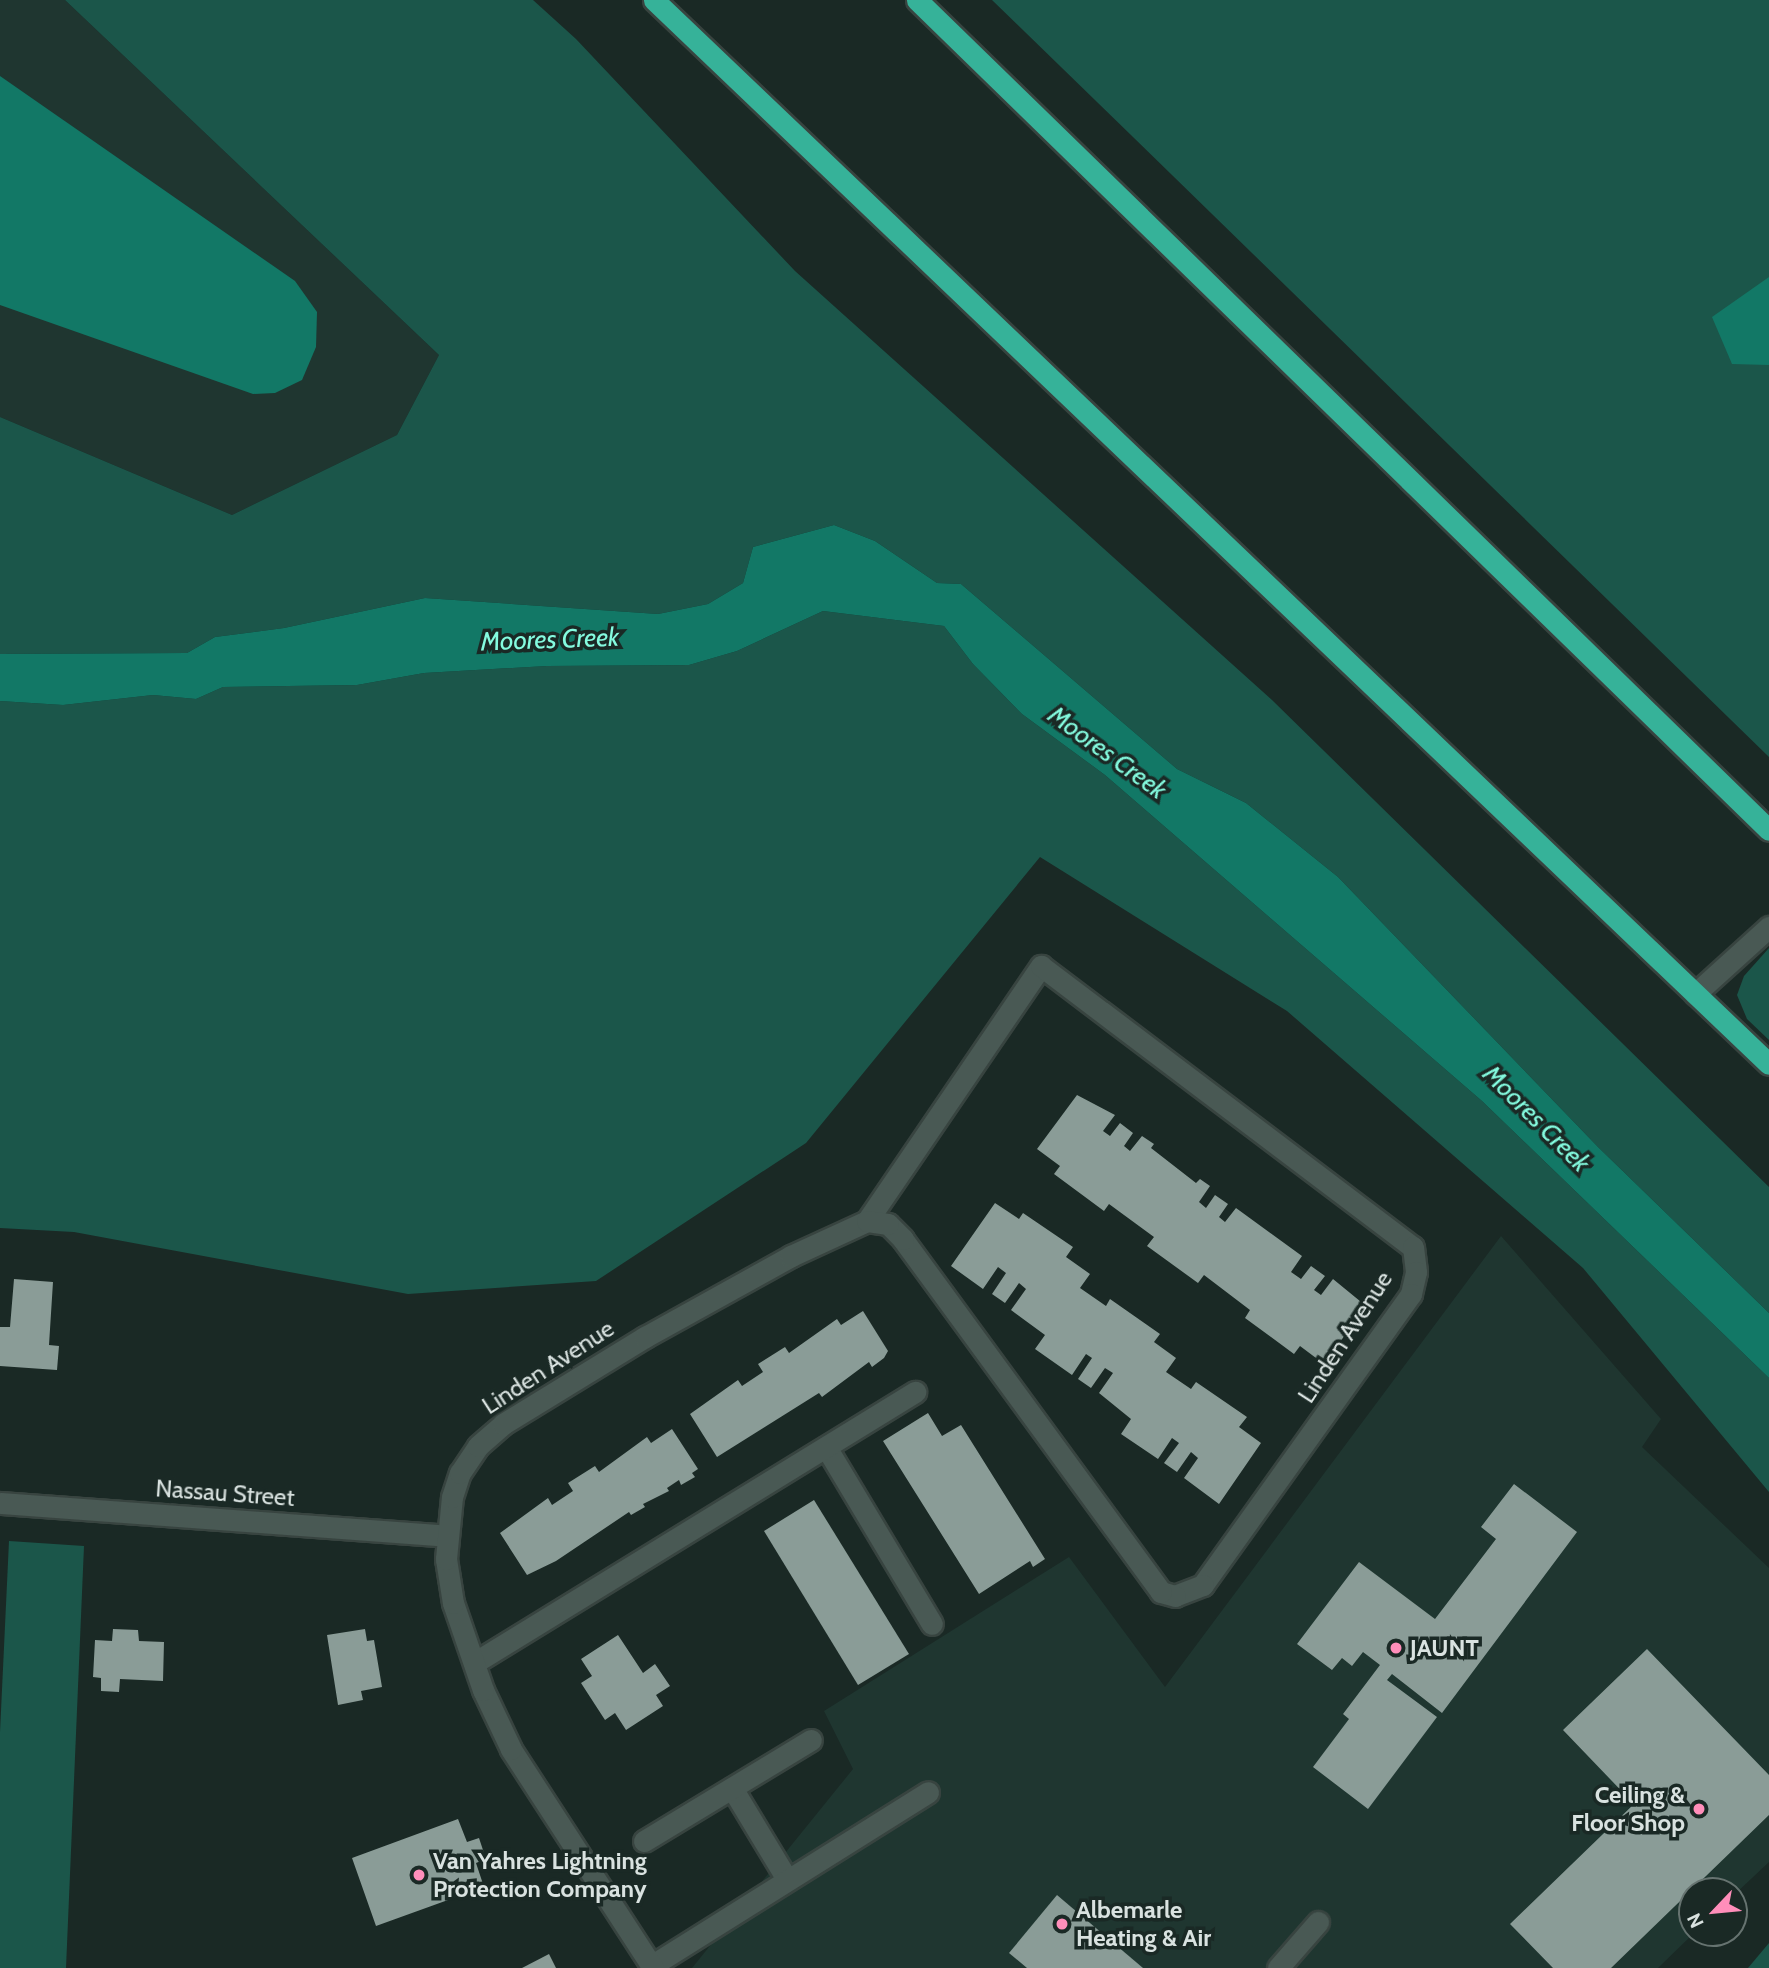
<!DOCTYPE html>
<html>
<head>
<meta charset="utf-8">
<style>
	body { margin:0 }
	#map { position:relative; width:1769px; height:1968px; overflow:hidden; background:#1a2925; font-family:Cabin,sans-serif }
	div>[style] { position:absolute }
	.built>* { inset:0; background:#1f3630 }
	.green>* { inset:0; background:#1b564a }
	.water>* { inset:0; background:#127866 }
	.building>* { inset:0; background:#8a9c97 }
	.roads { filter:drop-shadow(2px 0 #384440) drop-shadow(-2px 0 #384440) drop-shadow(0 2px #384440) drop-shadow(0 -2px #384440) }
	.minor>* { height:21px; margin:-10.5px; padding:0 10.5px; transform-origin:10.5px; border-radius:10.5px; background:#495954 }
	.highway>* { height:21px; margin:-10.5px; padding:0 10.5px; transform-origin:10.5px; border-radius:10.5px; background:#36b299 }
	.dots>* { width:19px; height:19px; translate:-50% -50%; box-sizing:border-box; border:4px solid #1a2925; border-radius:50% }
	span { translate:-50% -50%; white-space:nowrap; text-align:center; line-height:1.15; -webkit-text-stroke:7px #1a2925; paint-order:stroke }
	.street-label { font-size:24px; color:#d9e2e0 }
	.poi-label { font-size:24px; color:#d9e2e0; font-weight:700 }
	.left { translate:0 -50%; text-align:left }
	.right { translate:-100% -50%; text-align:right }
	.water-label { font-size:26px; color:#84fbdf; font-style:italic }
	.north { position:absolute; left:1678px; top:1877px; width:70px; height:70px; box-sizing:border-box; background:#1a2925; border:2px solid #667370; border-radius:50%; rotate:244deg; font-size:19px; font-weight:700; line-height:28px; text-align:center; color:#d9e2e0 }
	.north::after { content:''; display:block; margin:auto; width:24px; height:32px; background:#ff8eba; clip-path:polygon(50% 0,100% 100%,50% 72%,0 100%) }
</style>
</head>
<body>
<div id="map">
	<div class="built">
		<div style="clip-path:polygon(0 0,65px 0,439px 355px,397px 435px,232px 515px,0 417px)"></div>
		<div style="clip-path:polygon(1501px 1236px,1661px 1419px,1642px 1447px,1769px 1568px,1769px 1862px,1734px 1895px,1734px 1891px,1692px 1891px,1694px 1933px,1658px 1968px,692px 1968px,853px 1769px,824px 1711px,1069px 1557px,1165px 1687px)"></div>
	</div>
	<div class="green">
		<div style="clip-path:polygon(65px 0,533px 0,576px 39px,795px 271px,1272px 700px,1769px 1187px,1769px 1313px,1598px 1147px,1338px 877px,1246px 803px,1177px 769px,961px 584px,937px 583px,875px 541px,834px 525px,753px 547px,743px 583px,708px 604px,658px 614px,425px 598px,284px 628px,215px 637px,187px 653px,0 654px,0 417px,232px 515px,397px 435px,439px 355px)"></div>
		<div style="clip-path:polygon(992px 0,1769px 0,1769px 757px,1133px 137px)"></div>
		<div style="clip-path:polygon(823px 611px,944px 626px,973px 664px,1022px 714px,1105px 775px,1482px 1101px,1769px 1378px,1769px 1492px,1583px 1268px,1287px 1011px,1040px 857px,806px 1143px,596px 1281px,408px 1294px,74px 1232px,0 1228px,0 701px,63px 705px,153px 695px,196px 699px,223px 687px,357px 685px,424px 673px,547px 666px,689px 665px,737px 651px)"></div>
		<div style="clip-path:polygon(1769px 948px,1769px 1040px,1747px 1019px,1737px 995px,1744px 976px)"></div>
		<div style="clip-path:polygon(9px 1541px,84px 1546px,66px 1968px,0 1968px,0 1732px)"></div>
		<div style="clip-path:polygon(1769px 1943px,1769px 1968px,1748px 1968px)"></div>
	</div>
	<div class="water">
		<div style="clip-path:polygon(0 76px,295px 281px,317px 312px,316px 347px,302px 380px,275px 393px,253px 394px,0 305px)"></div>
		<div style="clip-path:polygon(1769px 277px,1769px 365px,1732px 364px,1712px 317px)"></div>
		<div style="clip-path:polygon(834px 525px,875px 541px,937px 583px,961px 584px,1177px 769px,1246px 803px,1338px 877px,1598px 1147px,1769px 1313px,1769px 1378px,1482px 1101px,1105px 775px,1022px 714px,973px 664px,944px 626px,823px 611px,737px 651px,689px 665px,547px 666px,424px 673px,357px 685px,223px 687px,196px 699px,153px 695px,63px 705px,0 701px,0 654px,187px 653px,215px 637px,284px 628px,425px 598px,658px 614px,708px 604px,743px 583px,753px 547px)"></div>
	</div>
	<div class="building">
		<div style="clip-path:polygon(1077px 1095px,1115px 1115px,1103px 1131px,1110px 1136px,1120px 1123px,1133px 1133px,1124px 1146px,1130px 1151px,1142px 1136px,1154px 1144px,1151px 1148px,1196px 1183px,1200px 1179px,1210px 1186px,1199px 1202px,1206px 1208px,1215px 1195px,1228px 1204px,1219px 1217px,1225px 1222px,1236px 1208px,1302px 1256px,1291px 1272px,1301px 1279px,1311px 1266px,1325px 1276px,1314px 1290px,1321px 1295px,1333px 1279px,1366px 1306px,1324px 1364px,1300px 1346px,1294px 1354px,1245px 1318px,1250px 1310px,1204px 1275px,1198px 1283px,1147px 1246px,1154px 1237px,1109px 1204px,1104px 1211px,1054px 1174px,1060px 1166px,1037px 1149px)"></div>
		<div style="clip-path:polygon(995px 1203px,1019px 1219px,1023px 1213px,1073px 1247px,1066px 1257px,1090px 1274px,1080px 1288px,1106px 1306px,1110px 1299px,1160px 1334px,1154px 1342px,1176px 1358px,1166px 1372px,1191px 1389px,1196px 1382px,1247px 1417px,1239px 1427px,1261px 1443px,1219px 1504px,1184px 1478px,1198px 1458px,1191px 1452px,1177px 1472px,1164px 1463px,1179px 1443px,1172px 1438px,1158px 1459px,1121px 1434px,1131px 1419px,1099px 1393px,1113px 1373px,1105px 1368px,1091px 1388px,1078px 1379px,1092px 1358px,1086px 1354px,1072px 1375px,1035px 1349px,1045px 1335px,1011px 1310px,1026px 1289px,1019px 1283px,1005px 1303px,992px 1294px,1006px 1273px,998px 1267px,983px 1289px,951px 1266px)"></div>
		<div style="clip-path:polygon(14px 1279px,53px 1282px,49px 1345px,59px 1346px,57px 1370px,0 1366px,0 1327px,10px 1327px)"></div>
		<div style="clip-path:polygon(863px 1311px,888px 1351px,884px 1358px,872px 1367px,869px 1362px,822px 1397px,819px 1393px,717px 1457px,690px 1414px,738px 1380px,742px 1386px,763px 1372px,758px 1364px,785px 1347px,789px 1353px,837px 1319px,841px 1325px)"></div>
		<div style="clip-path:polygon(928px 1413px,942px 1436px,961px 1425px,1045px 1559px,1033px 1567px,1030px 1561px,979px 1594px,883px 1441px)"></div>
		<div style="clip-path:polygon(672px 1429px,698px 1469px,692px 1473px,695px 1477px,681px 1485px,679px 1480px,667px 1488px,669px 1491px,643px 1504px,645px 1507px,631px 1515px,629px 1512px,556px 1561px,527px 1575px,500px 1533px,548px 1498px,552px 1505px,573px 1491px,568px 1483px,595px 1466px,599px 1472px,647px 1437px,651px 1443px)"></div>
		<div style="clip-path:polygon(1514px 1484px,1577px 1532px,1442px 1713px,1392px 1674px,1387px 1680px,1437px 1717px,1368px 1809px,1313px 1767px,1349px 1719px,1343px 1714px,1380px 1665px,1363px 1652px,1352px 1666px,1342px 1658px,1332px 1670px,1297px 1644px,1359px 1562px,1435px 1619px,1496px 1539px,1481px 1527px)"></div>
		<div style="clip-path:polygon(814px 1500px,909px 1654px,858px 1685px,764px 1531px)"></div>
		<div style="clip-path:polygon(113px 1629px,138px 1630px,139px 1641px,164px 1642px,163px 1681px,120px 1679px,119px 1692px,101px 1691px,101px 1678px,93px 1677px,95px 1640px,112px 1641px)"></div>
		<div style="clip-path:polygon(365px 1629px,367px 1641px,374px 1640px,382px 1687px,361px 1691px,363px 1700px,338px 1705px,327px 1635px)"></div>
		<div style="clip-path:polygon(618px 1635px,643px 1673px,655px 1664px,670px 1686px,656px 1695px,663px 1706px,626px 1730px,615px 1713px,605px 1720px,581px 1683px,592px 1676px,581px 1659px)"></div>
		<div style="clip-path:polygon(1647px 1649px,1769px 1775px,1769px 1815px,1611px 1968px,1553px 1968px,1510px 1924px,1634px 1804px,1563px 1730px)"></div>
		<div style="clip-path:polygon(458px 1819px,467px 1842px,479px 1838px,486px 1859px,476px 1863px,484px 1887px,376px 1926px,352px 1858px)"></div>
		<div style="clip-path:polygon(1057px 1895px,1143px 1968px,1027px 1968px,1009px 1953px)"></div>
		<div style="clip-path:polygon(549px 1954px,556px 1968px,522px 1968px)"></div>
	</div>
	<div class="roads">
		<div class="minor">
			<div style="left:1695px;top:994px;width:100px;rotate:-42.2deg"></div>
			<div style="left:826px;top:1447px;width:206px;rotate:59.1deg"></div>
			<div style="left:0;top:1503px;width:448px;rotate:4.2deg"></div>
			<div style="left:474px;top:1663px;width:518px;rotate:-31.57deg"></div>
			<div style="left:732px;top:1788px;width:106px;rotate:58.9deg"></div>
			<div style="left:644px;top:1841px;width:195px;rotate:-31.2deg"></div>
			<div style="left:651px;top:1966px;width:327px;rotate:-32.1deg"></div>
			<div style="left:653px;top:1968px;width:261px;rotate:-123deg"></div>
			<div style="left:511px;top:1749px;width:65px;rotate:-115.4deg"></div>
			<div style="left:483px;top:1690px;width:92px;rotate:-109deg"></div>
			<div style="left:453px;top:1603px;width:45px;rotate:-99deg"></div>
			<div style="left:446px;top:1559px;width:62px;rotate:-84.5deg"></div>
			<div style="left:452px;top:1497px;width:25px;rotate:-72deg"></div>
			<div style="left:460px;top:1473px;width:32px;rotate:-56deg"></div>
			<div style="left:478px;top:1446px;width:33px;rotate:-41deg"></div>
			<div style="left:503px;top:1424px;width:167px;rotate:-31.5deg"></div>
			<div style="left:645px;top:1337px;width:167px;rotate:-29deg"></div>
			<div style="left:791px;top:1256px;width:84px;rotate:-24.7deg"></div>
			<div style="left:867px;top:1221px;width:309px;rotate:-55.7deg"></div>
			<div style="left:1041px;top:966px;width:466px;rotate:37.1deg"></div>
			<div style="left:1413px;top:1247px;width:25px;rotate:83deg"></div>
			<div style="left:1416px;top:1272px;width:23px;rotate:103deg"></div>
			<div style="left:1411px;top:1294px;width:358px;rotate:125.6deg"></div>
			<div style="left:1203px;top:1585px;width:30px;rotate:159deg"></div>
			<div style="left:1175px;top:1596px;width:15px;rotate:-164deg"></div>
			<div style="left:1161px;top:1592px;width:437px;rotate:-126.2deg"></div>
			<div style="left:903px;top:1239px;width:21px;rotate:-135deg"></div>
			<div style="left:888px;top:1224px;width:21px;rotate:-172deg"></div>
			<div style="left:1278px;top:1968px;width:61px;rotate:-49deg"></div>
		</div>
		<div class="highway">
			<div style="left:654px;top:0;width:1541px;rotate:43.66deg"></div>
			<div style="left:917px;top:0;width:1189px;rotate:44.25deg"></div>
		</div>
	</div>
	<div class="dots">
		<div style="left:1396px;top:1648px;background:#ff8eba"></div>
		<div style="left:1699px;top:1809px;background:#ff8eba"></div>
		<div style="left:419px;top:1875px;background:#ff8eba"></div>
		<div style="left:1062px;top:1924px;background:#ff8eba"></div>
	</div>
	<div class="street-label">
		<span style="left:1345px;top:1337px;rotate:-57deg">Linden Avenue</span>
		<span style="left:548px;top:1367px;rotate:-33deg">Linden Avenue</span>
		<span style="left:225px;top:1493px;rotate:4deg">Nassau Street</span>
	</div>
	<div class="poi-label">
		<span class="left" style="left:1410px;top:1648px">JAUNT</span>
		<span class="right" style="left:1685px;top:1809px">Ceiling &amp;<br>Floor Shop</span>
		<span class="left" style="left:433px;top:1875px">Van Yahres Lightning<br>Protection Company</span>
		<span class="left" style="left:1076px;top:1924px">Albemarle<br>Heating &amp; Air</span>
	</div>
	<div class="water-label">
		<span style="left:550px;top:640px;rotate:-2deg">Moores Creek</span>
		<span style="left:1107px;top:753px;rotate:36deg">Moores Creek</span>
		<span style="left:1536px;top:1119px;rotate:45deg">Moores Creek</span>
	</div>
	<div class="north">N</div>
</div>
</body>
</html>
